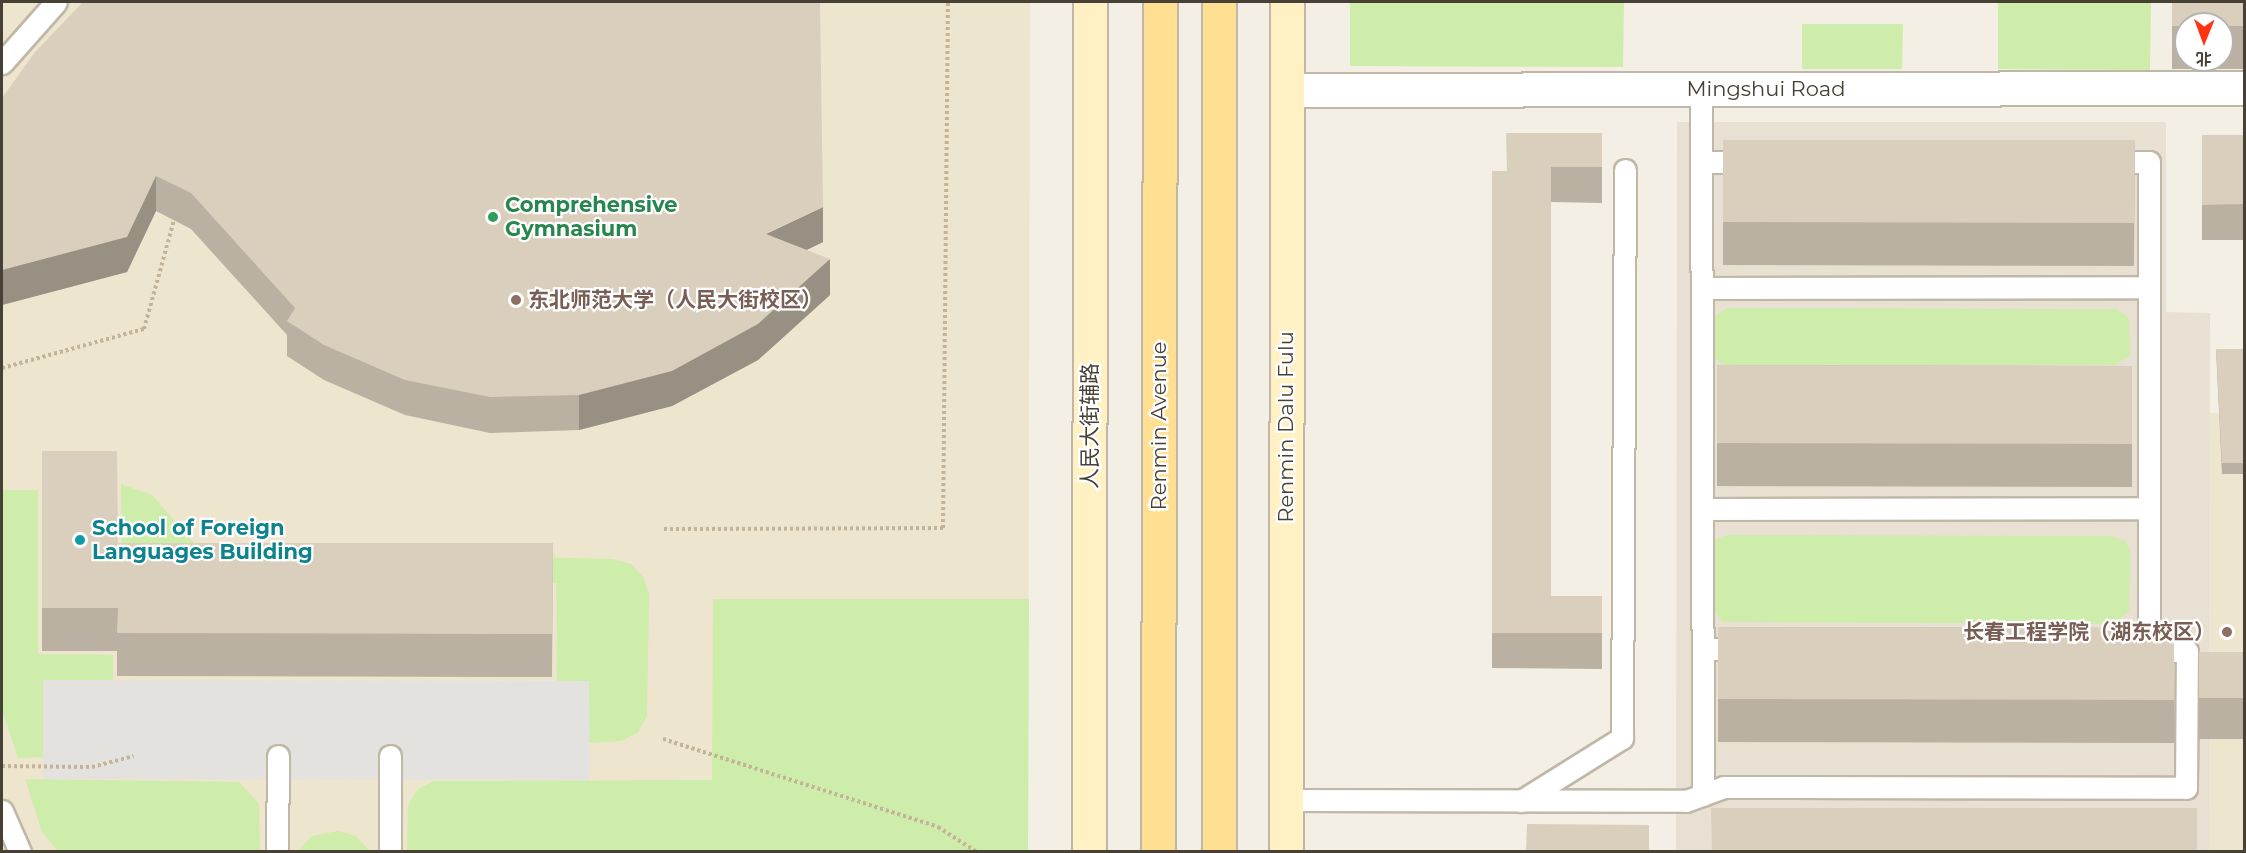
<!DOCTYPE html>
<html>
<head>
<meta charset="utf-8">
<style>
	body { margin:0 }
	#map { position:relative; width:2246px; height:853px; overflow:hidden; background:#f4efe5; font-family:Montserrat,"Noto Sans SC",sans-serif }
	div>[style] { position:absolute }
	.residential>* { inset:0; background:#e8e1d3 }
	.education>* { inset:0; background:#eee5ce }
	.green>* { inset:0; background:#ceecaa }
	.parking>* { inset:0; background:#e4e2de }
	.path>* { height:4px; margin-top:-2px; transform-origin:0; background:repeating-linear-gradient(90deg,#c3b397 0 3px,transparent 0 6px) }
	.roads { filter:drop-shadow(2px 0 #c0b7a7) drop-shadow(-2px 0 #c0b7a7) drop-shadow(0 2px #c0b7a7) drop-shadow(0 -2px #c0b7a7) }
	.service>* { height:21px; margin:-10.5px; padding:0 10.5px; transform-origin:10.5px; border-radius:10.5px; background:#fff }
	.tertiary>* { height:33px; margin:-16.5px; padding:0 16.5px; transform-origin:16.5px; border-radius:16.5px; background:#fff }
	.secondary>* { height:33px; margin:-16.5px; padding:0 16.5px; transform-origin:16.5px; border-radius:16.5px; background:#fff1c4 }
	.primary>* { height:33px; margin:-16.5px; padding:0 16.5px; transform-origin:16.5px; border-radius:16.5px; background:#ffe093 }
	.wall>* { inset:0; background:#bbb1a2 }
	.shaded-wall>* { inset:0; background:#999084 }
	.building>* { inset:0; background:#dacebc }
	.dots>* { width:16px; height:16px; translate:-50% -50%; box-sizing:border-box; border:3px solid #fff; border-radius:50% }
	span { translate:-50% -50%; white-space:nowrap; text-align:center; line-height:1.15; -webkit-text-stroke:4.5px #fff; paint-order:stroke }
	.street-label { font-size:21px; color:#474034 }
	.leisure-label { font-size:21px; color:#27864d; font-weight:700 }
	.left { translate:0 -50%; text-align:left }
	.education-label { font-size:21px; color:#785e54; font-weight:700 }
	.right { translate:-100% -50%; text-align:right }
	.culture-label { font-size:21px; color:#0d838f; font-weight:700 }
	.frame { position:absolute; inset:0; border:3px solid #474034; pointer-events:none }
	.north { position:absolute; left:2174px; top:12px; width:60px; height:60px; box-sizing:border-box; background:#fff; border:2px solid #b5b3ae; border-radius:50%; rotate:181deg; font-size:16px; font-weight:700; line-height:24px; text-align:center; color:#474034 }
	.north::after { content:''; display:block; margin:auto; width:21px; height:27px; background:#ff3411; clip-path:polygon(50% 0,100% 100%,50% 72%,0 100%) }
</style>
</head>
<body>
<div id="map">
	<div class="residential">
		<div style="clip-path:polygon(1677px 122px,2166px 122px,2166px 312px,2210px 313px,2209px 851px,1676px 852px)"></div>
	</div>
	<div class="education">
		<div style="clip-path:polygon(2px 2px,1030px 2px,1028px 851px,2px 852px)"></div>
		<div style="clip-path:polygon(2210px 413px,2244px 413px,2244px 851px,2209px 852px)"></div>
	</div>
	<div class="green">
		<div style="clip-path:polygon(1350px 2px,1624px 2px,1623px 67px,1350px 66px)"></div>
		<div style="clip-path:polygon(1998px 2px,2151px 2px,2150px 70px,1998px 69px)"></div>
		<div style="clip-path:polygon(1802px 24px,1903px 24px,1902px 69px,1802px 69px)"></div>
		<div style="clip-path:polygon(1727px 308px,2116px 309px,2129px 318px,2130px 356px,2114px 365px,1724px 365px,1710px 355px,1711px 318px)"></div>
		<div style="clip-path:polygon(121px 484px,152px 495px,195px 544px,222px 550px,613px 559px,631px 564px,644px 578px,649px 595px,647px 716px,638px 732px,622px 741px,589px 743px,589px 681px,557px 681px,556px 583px,122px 582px)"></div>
		<div style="clip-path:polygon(2px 490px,38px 490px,38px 654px,113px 655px,113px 680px,43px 680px,43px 757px,18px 758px,2px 710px)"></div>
		<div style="clip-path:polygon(1728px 535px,2112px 536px,2125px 541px,2130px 551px,2129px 611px,2114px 624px,1722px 622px,1712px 607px,1712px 551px,1716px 539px)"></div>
		<div style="clip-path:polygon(713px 599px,1029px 599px,1028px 851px,407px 852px,408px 806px,417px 790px,433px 781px,712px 780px)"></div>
		<div style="clip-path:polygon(25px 779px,239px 782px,259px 804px,260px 851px,58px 851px,42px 832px)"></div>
		<div style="clip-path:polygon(338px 831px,356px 836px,370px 851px,298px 851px,312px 836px)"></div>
	</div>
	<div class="parking">
		<div style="clip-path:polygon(43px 680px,589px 681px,590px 780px,43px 779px)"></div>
	</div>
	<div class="path">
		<div style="left:2px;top:368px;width:147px;rotate:-15.4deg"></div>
		<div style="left:144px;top:329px;width:113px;rotate:-74.6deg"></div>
		<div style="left:664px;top:529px;width:279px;rotate:-0.2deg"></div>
		<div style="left:943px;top:528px;width:526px;rotate:-89.46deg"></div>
		<div style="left:663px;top:739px;width:289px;rotate:17.7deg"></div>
		<div style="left:938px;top:827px;width:46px;rotate:32.7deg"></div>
		<div style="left:2px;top:766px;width:90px;rotate:0.6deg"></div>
		<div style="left:92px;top:767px;width:43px;rotate:-14.7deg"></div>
	</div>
	<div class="roads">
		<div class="service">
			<div style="left:2px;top:63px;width:81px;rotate:-48.5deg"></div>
			<div style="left:1701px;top:89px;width:706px;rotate:89.84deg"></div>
			<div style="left:1702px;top:162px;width:47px"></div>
			<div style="left:2108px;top:162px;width:41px"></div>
			<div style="left:2149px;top:162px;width:489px;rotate:90deg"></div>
			<div style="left:1702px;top:288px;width:447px;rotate:-0.1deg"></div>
			<div style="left:1702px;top:509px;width:447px;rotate:-0.1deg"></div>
			<div style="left:1703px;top:649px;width:44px"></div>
			<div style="left:1286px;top:800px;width:400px;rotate:0.1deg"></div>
			<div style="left:1686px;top:801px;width:40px;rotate:-20.2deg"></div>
			<div style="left:1724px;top:787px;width:462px;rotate:0.1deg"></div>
			<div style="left:2186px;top:788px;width:137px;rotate:-89.6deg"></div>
			<div style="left:2187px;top:651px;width:40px;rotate:180deg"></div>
			<div style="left:1521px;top:801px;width:119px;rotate:-32deg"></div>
			<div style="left:1622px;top:738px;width:568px;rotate:-89.7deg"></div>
			<div style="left:2px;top:811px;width:45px;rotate:66.3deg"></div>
			<div style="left:277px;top:852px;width:96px;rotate:-89.4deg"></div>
			<div style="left:390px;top:852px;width:96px;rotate:-90deg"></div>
		</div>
		<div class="tertiary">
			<div style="left:1287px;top:90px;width:957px;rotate:-0.12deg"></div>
		</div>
		<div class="secondary">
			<div style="left:1089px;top:852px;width:850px;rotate:-89.93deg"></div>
			<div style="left:1286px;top:852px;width:850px;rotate:-89.93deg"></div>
		</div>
		<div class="primary">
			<div style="left:1158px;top:852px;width:850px;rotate:-89.87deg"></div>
			<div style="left:1219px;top:852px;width:850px;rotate:-90deg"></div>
		</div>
	</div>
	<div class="wall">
		<div style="clip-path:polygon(evenodd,2172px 2px,2244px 2px,2244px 69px,2172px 69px,2172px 2px,2186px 24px,2222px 24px,2222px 60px,2186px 60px,2186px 24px)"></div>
		<div style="clip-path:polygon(2px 98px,823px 242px,807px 250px,830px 295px,758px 360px,672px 406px,579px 430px,490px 433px,405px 415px,324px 380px,287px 356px,287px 335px,191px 229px,156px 211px,127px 272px,2px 305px)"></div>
		<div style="clip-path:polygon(1602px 133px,1602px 203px,1551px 202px,1551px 596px,1602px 596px,1602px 669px,1492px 668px,1492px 171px,1506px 171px)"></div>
		<div style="clip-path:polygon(2202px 135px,2244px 135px,2244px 240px,2202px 240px)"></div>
		<div style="clip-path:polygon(1723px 140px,2135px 140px,2134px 266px,1723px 265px)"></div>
		<div style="clip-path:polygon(2216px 349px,2244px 349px,2244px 474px,2222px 474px)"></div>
		<div style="clip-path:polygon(1717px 365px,2132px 366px,2132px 487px,1717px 486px)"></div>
		<div style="clip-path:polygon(42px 451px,118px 543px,553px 543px,552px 677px,117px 676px,117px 651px,42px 651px)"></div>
		<div style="clip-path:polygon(1718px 627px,2174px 628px,2174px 743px,1718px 742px)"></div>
		<div style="clip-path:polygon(2199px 652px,2244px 652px,2244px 739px,2199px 739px)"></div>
	</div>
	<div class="shaded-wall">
		<div style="clip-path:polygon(156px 176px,156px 211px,127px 272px,2px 305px,2px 270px)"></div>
		<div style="clip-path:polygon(823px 207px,823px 242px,766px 269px,766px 234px)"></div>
		<div style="clip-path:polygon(830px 259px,830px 295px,758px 360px,672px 406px,579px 430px,579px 395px)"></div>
	</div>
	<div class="building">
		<div style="clip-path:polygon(83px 2px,820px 2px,823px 207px,766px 234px,830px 259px,758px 324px,672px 371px,579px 395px,490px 397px,405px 380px,324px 345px,287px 321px,295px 308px,191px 193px,156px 176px,127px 237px,2px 270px,2px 98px,35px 52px)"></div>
		<div style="clip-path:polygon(2172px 2px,2244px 2px,2244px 26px,2222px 26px,2222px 24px,2186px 24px,2186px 26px,2172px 26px)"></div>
		<div style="clip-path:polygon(1506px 133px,1602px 133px,1602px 167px,1551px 167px,1551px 596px,1602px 596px,1602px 633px,1492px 633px,1492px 171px,1507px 171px)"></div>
		<div style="clip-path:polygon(2202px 135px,2244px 135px,2244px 204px,2202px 205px)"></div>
		<div style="clip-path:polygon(1723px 140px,2135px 140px,2134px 223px,1723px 222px)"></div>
		<div style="clip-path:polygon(2216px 349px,2244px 349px,2244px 463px,2222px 463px)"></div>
		<div style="clip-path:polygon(1717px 365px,2132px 366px,2132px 444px,1717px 443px)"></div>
		<div style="clip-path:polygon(42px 451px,117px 451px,118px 543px,553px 543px,552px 634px,117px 633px,118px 608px,42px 608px)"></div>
		<div style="clip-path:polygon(1718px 627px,2174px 628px,2174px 700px,1718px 699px)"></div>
		<div style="clip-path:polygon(2199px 652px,2244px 652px,2244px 698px,2199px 698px)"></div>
		<div style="clip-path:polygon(1711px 808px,2197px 808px,2197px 852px,1712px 852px)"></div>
		<div style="clip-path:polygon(1527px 824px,1649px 825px,1649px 852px,1526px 852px)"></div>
	</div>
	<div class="dots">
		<div style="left:493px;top:217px;background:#2e9e5b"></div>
		<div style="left:516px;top:300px;background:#8d6e63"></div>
		<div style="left:80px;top:540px;background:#0f9aa8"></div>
		<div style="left:2227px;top:632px;background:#8d6e63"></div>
	</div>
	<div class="street-label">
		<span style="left:1766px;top:89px">Mingshui Road</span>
		<span style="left:1090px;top:426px;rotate:-90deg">人民大街辅路</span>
		<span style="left:1159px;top:426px;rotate:-90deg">Renmin Avenue</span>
		<span style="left:1286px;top:427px;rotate:-90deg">Renmin Dalu Fulu</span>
	</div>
	<div class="leisure-label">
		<span class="left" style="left:505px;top:217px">Comprehensive<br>Gymnasium</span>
	</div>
	<div class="education-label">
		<span class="left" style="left:528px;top:300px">东北师范大学（人民大街校区）</span>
		<span class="right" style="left:2215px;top:632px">长春工程学院（湖东校区）</span>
	</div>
	<div class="culture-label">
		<span class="left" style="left:92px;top:540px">School of Foreign<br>Languages Building</span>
	</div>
	<div class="frame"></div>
	<div class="north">北</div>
</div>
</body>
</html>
